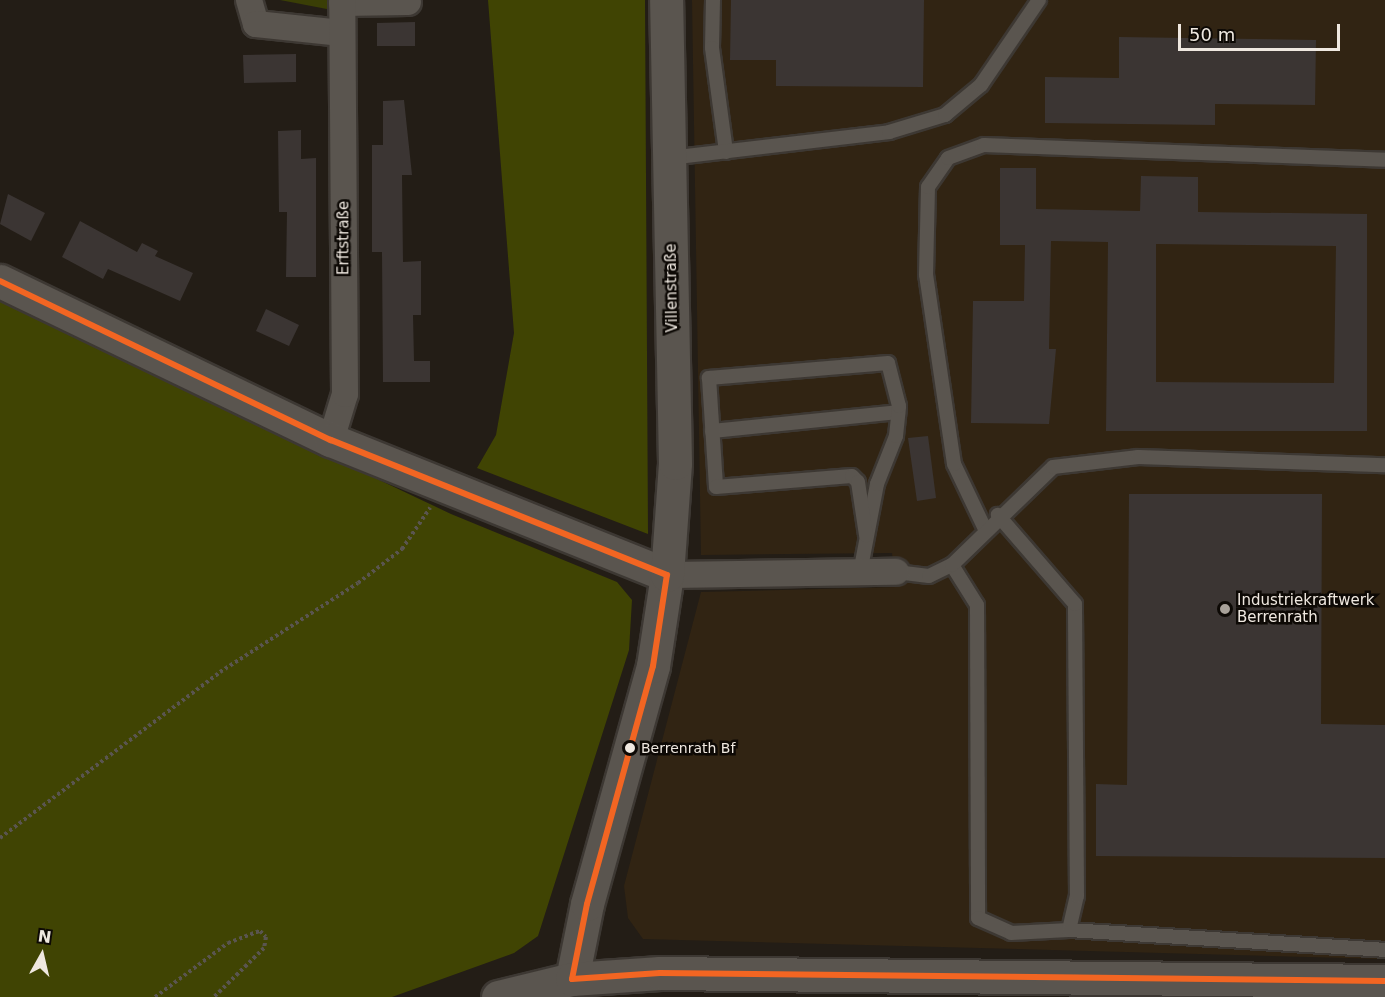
<!DOCTYPE html>
<html>
<head>
<meta charset="utf-8">
<style>
	body { margin:0 }
	#map { position:relative; width:1385px; height:997px; overflow:hidden; background:#231d16; font-family:"DejaVu Sans",sans-serif }
	div>[style] { position:absolute }
	.built>* { inset:0; background:#312413 }
	.green>* { inset:0; background:#3a3e06 }
	.forest>* { inset:0; background:#404403 }
	.building>* { inset:0; background:#3b3533 }
	.path>* { height:4px; margin-top:-2px; transform-origin:0; background:repeating-linear-gradient(90deg,#5a5550 0 3px,transparent 0 6px) }
	.roads { filter:drop-shadow(2px 0 #3d3833) drop-shadow(-2px 0 #3d3833) drop-shadow(0 2px #3d3833) drop-shadow(0 -2px #3d3833) }
	.lane>* { height:14px; margin:-7px; padding:0 7px; transform-origin:7px; border-radius:7px; background:#5a554f }
	.street>* { height:26px; margin:-13px; padding:0 13px; transform-origin:13px; border-radius:13px; background:#5a554f }
	.secondary>* { height:33px; margin:-16.5px; padding:0 16.5px; transform-origin:16.5px; border-radius:16.5px; background:#5a554f }
	.bus-1>* { height:6px; margin:-3px; padding:0 3px; transform-origin:3px; border-radius:3px; background:#f26522 }
	.dots>* { width:16px; height:16px; translate:-50% -50%; box-sizing:border-box; border:3px solid #0d0905; border-radius:50% }
	span { translate:-50% -50%; white-space:nowrap; text-align:center; line-height:1.15; -webkit-text-stroke:5px #0d0905; paint-order:stroke }
	.bus-label { font-size:14px; color:#efe8e0 }
	.left { translate:0 -50%; text-align:left }
	.street-label { font-size:15px; color:#efe8e0 }
	.poi-label { font-size:15px; color:#efe8e0 }
	.north { position:absolute; left:12px; top:925px; width:60px; height:60px; -webkit-text-stroke:4px #0d0905; paint-order:stroke; rotate:8deg; font-size:16px; font-weight:700; line-height:24px; text-align:center; color:#efe8e0 }
	.north::after { content:''; display:block; margin:auto; width:21px; height:27px; background:#efe8e0; clip-path:polygon(50% 0,100% 100%,50% 72%,0 100%) }
	.scale { position:absolute; left:1178px; top:24px; width:162px; height:27px; box-sizing:border-box; border:3px solid #efe8e0; border-top:0; padding-left:8px; font-size:18px; line-height:21px; white-space:nowrap; color:#efe8e0; -webkit-text-stroke:4px #0d0905; paint-order:stroke }
</style>
</head>
<body>
<div id="map">
	<div class="built">
		<div style="clip-path:polygon(692px 0,1385px 0,1385px 959px,643px 939px,628px 918px,624px 886px,701px 592px,896px 587px,892px 553px,701px 555px)"></div>
	</div>
	<div class="green">
		<div style="clip-path:polygon(280px 0,332px 0,332px 10px)"></div>
	</div>
	<div class="forest">
		<div style="clip-path:polygon(488px 0,645px 0,648px 534px,477px 468px,496px 435px,514px 333px)"></div>
		<div style="clip-path:polygon(0 300px,451px 514px,617px 582px,632px 600px,629px 650px,538px 936px,514px 953px,392px 997px,0 997px)"></div>
	</div>
	<div class="building">
		<div style="clip-path:polygon(731px 0,924px 0,923px 87px,776px 86px,776px 60px,730px 60px)"></div>
		<div style="clip-path:polygon(415px 22px,415px 46px,377px 46px,377px 23px)"></div>
		<div style="clip-path:polygon(1119px 37px,1316px 40px,1315px 105px,1215px 104px,1215px 125px,1045px 123px,1045px 77px,1119px 78px)"></div>
		<div style="clip-path:polygon(296px 54px,296px 82px,244px 83px,243px 55px)"></div>
		<div style="clip-path:polygon(404px 100px,412px 175px,402px 175px,403px 262px,421px 261px,421px 315px,413px 315px,414px 361px,430px 361px,430px 382px,383px 382px,382px 252px,372px 252px,372px 145px,383px 145px,383px 101px)"></div>
		<div style="clip-path:polygon(301px 130px,301px 159px,316px 158px,316px 277px,286px 277px,287px 212px,279px 212px,278px 131px)"></div>
		<div style="clip-path:polygon(evenodd,1000px 168px,1036px 168px,1036px 209px,1140px 211px,1141px 176px,1198px 177px,1198px 212px,1367px 214px,1367px 431px,1106px 431px,1108px 242px,1051px 241px,1049px 349px,1056px 349px,1049px 424px,971px 423px,973px 301px,1024px 301px,1025px 245px,1000px 245px,1000px 168px,1156px 244px,1336px 246px,1334px 383px,1156px 382px,1156px 244px)"></div>
		<div style="clip-path:polygon(8px 194px,45px 213px,31px 241px,0 224px)"></div>
		<div style="clip-path:polygon(80px 221px,137px 252px,142px 243px,158px 251px,155px 256px,193px 273px,180px 301px,108px 269px,103px 279px,62px 257px)"></div>
		<div style="clip-path:polygon(266px 309px,299px 325px,289px 346px,256px 331px)"></div>
		<div style="clip-path:polygon(928px 436px,936px 498px,917px 501px,908px 438px)"></div>
		<div style="clip-path:polygon(1129px 494px,1322px 494px,1321px 724px,1385px 725px,1385px 858px,1096px 856px,1096px 784px,1127px 785px)"></div>
	</div>
	<div class="path">
		<div style="left:0;top:838px;width:276px;rotate:-37deg"></div>
		<div style="left:220px;top:672px;width:164px;rotate:-32.8deg"></div>
		<div style="left:358px;top:583px;width:56px;rotate:-37.7deg"></div>
		<div style="left:402px;top:549px;width:50px;rotate:-55.7deg"></div>
		<div style="left:155px;top:997px;width:91px;rotate:-36.5deg"></div>
		<div style="left:228px;top:943px;width:34px;rotate:-21deg"></div>
		<div style="left:260px;top:931px;width:8px;rotate:45deg"></div>
		<div style="left:266px;top:937px;width:11px;rotate:100deg"></div>
		<div style="left:264px;top:948px;width:70px;rotate:135.6deg"></div>
	</div>
	<div class="roads">
		<div class="lane">
			<div style="left:713px;top:0;width:48px;rotate:91.2deg"></div>
			<div style="left:712px;top:48px;width:105px;rotate:82.3deg"></div>
			<div style="left:669px;top:158px;width:222px;rotate:-6.7deg"></div>
			<div style="left:889px;top:132px;width:59px;rotate:-16.9deg"></div>
			<div style="left:945px;top:115px;width:47px;rotate:-39.8deg"></div>
			<div style="left:981px;top:85px;width:103px;rotate:-55.7deg"></div>
			<div style="left:712px;top:431px;width:187px;rotate:-5.8deg"></div>
			<div style="left:985px;top:529px;width:72px;rotate:-115.5deg"></div>
			<div style="left:954px;top:464px;width:191px;rotate:-98.4deg"></div>
			<div style="left:926px;top:275px;width:88px;rotate:-88.7deg"></div>
			<div style="left:928px;top:187px;width:35px;rotate:-55deg"></div>
			<div style="left:948px;top:158px;width:38px;rotate:-20deg"></div>
			<div style="left:984px;top:145px;width:401px;rotate:2.1deg"></div>
			<div style="left:952px;top:565px;width:47px;rotate:58deg"></div>
			<div style="left:977px;top:605px;width:313px;rotate:89.8deg"></div>
			<div style="left:978px;top:918px;width:36px;rotate:24deg"></div>
			<div style="left:1011px;top:933px;width:58px;rotate:-3deg"></div>
			<div style="left:1069px;top:930px;width:35px;rotate:-77deg"></div>
			<div style="left:1077px;top:896px;width:292px;rotate:-90.4deg"></div>
			<div style="left:1075px;top:604px;width:118px;rotate:-130.9deg"></div>
			<div style="left:896px;top:572px;width:33px;rotate:7deg"></div>
			<div style="left:929px;top:576px;width:25px;rotate:-26deg"></div>
			<div style="left:952px;top:565px;width:141px;rotate:-44.1deg"></div>
			<div style="left:1053px;top:467px;width:86px;rotate:-6.7deg"></div>
			<div style="left:1138px;top:457px;width:247px;rotate:1.9deg"></div>
			<div style="left:860px;top:573px;width:91px;rotate:-79.2deg"></div>
			<div style="left:877px;top:484px;width:52px;rotate:-68.4deg"></div>
			<div style="left:896px;top:436px;width:30px;rotate:-84deg"></div>
			<div style="left:899px;top:406px;width:44px;rotate:-104.3deg"></div>
			<div style="left:888px;top:363px;width:180px;rotate:175.2deg"></div>
			<div style="left:709px;top:378px;width:109px;rotate:86.3deg"></div>
			<div style="left:716px;top:487px;width:136px;rotate:-4.6deg"></div>
			<div style="left:852px;top:476px;width:8px;rotate:45deg"></div>
			<div style="left:858px;top:482px;width:54px;rotate:81.4deg"></div>
			<div style="left:1069px;top:930px;width:317px;rotate:3.6deg"></div>
		</div>
		<div class="street">
			<div style="left:249px;top:0;width:25px;rotate:74deg"></div>
			<div style="left:256px;top:24px;width:86px;rotate:6deg"></div>
			<div style="left:342px;top:3px;width:66px;rotate:-0.9deg"></div>
			<div style="left:331px;top:440px;width:48px;rotate:-73.1deg"></div>
			<div style="left:345px;top:394px;width:394px;rotate:-90.4deg"></div>
			<div style="left:667px;top:575px;width:229px;rotate:-0.8deg"></div>
		</div>
		<div class="secondary">
			<div style="left:0;top:281px;width:367px;rotate:25.7deg"></div>
			<div style="left:331px;top:440px;width:362px;rotate:21.9deg"></div>
			<div style="left:572px;top:979px;width:76px;rotate:-78.7deg"></div>
			<div style="left:587px;top:904px;width:247px;rotate:-74.5deg"></div>
			<div style="left:653px;top:666px;width:92px;rotate:-81.3deg"></div>
			<div style="left:667px;top:575px;width:112px;rotate:-85.9deg"></div>
			<div style="left:675px;top:463px;width:463px;rotate:-91.1deg"></div>
			<div style="left:498px;top:997px;width:76px;rotate:-13.7deg"></div>
			<div style="left:572px;top:979px;width:88px;rotate:-3.9deg"></div>
			<div style="left:660px;top:973px;width:725px;rotate:0.63deg"></div>
		</div>
	</div>
	<div class="bus-1">
		<div style="left:0;top:281px;width:367px;rotate:25.7deg"></div>
		<div style="left:331px;top:440px;width:362px;rotate:21.9deg"></div>
		<div style="left:572px;top:979px;width:88px;rotate:-3.9deg"></div>
		<div style="left:660px;top:973px;width:725px;rotate:0.63deg"></div>
		<div style="left:572px;top:979px;width:76px;rotate:-78.7deg"></div>
		<div style="left:587px;top:904px;width:247px;rotate:-74.5deg"></div>
		<div style="left:653px;top:666px;width:92px;rotate:-81.3deg"></div>
	</div>
	<div class="dots">
		<div style="left:1225px;top:609px;background:#a8a199"></div>
		<div style="left:630px;top:748px;background:#efe8e0"></div>
	</div>
	<div class="bus-label">
		<span class="left" style="left:641px;top:748px">Berrenrath Bf</span>
	</div>
	<div class="street-label">
		<span style="left:344px;top:238px;rotate:-90deg">Erftstraße</span>
		<span style="left:672px;top:288px;rotate:-91deg">Villenstraße</span>
	</div>
	<div class="poi-label">
		<span class="left" style="left:1237px;top:609px">Industriekraftwerk<br>Berrenrath</span>
	</div>
	<div class="north">N</div>
	<div class="scale">50 m</div>
</div>
</body>
</html>
